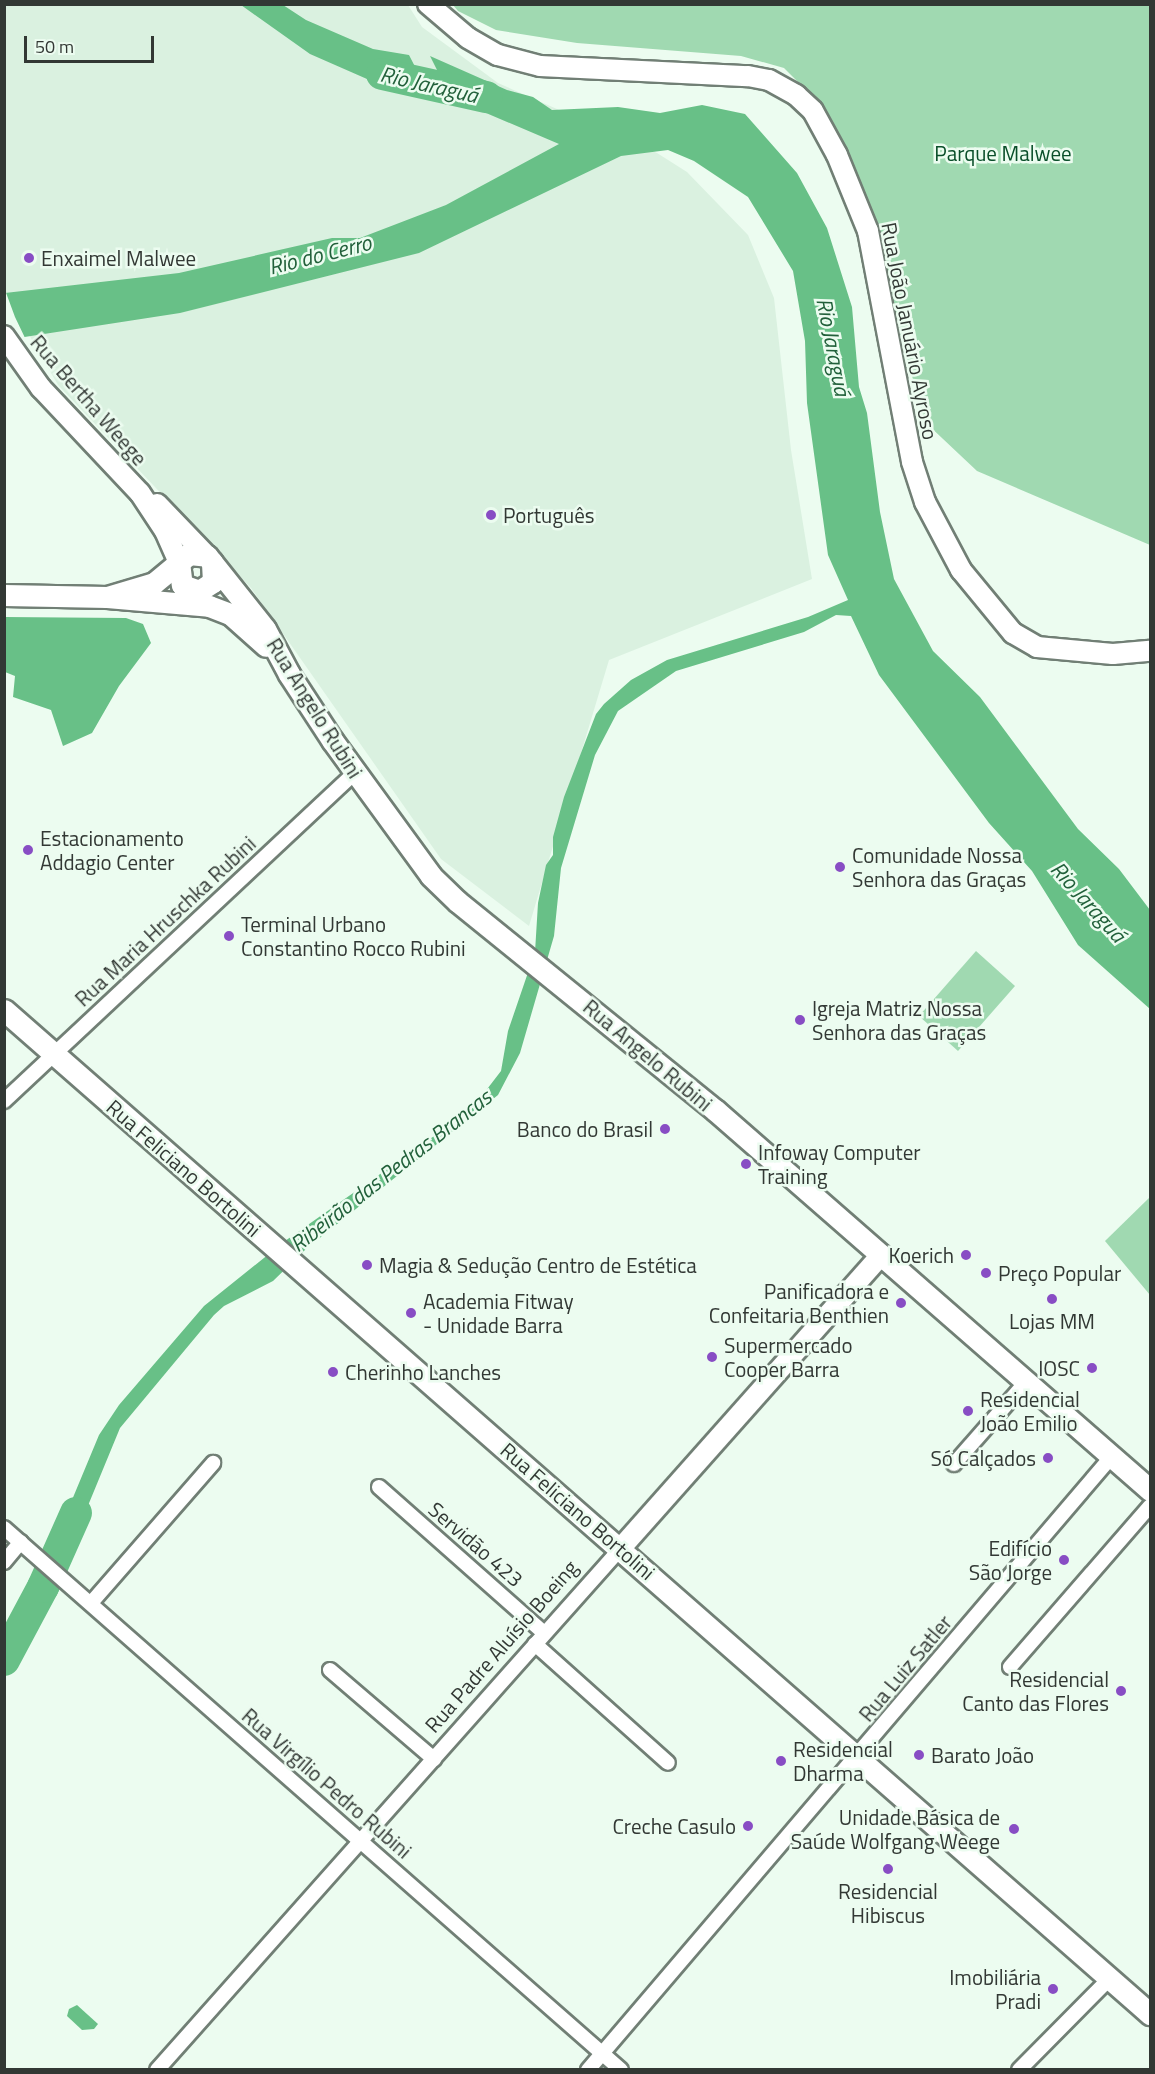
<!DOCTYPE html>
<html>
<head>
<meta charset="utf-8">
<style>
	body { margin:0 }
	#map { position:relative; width:1155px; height:2074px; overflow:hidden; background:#ecfcf0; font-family:"Titillium Web",sans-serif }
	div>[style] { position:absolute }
	.built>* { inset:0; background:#daf1e0 }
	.green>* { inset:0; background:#a0d9b1 }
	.water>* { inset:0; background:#68c087 }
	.pier>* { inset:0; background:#ecfcf0 }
	.river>* { height:32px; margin:-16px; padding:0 16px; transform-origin:16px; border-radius:16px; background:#68c087 }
	.roads { filter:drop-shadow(2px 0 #717f75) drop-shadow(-2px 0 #717f75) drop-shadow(0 2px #717f75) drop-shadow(0 -2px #717f75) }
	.street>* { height:14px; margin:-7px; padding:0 7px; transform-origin:7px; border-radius:7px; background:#fff }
	.secondary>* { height:20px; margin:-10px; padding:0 10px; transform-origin:10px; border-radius:10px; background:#fff }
	.primary>* { height:21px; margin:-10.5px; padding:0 10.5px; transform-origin:10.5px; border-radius:10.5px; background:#fff }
	.dots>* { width:16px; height:16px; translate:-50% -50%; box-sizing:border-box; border:3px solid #ecfcf0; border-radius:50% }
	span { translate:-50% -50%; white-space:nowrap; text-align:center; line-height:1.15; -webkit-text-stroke:5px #ecfcf0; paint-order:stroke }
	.park-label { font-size:21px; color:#0a4f2a }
	.poi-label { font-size:21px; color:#323834 }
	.left { translate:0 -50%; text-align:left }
	.right { translate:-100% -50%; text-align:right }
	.street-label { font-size:21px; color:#323834 }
	.water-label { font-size:22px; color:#21603a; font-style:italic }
	.frame { position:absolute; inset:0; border:6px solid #323834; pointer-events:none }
	.scale { position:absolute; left:24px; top:36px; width:130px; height:27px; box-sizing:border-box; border:3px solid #323834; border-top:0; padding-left:8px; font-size:18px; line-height:21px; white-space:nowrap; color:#323834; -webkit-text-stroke:4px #ecfcf0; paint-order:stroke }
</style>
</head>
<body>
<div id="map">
	<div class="built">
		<div style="clip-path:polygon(4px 5px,408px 5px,422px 27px,498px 83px,657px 153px,687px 172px,748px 235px,774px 298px,791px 450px,812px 579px,609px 660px,529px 926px,441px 859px,251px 588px,58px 385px,5px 293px)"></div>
	</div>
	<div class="green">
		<div style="clip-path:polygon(453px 5px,1150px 5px,1150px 545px,977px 471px,925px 422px,850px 156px,820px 104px,784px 68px,741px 56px,577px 43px,496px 30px,458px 11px)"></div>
		<div style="clip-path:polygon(976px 951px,1015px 986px,958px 1051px,919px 1016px)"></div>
		<div style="clip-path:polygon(1150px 1197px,1150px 1295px,1105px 1241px)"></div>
	</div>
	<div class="water">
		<div style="clip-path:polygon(241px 5px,283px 5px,306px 20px,373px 49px,409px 55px,428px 92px,409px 84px,367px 79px,310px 54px)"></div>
		<div style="clip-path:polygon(430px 56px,507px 90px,533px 97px,552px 110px,618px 107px,660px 113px,702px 105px,745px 114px,797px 173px,827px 228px,852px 307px,859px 387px,867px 413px,880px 512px,894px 579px,933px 651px,980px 697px,1078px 829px,1119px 869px,1150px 910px,1150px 1009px,1078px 945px,1032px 871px,989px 823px,879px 675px,851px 616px,836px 615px,804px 632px,676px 671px,618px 711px,595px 755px,561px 868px,554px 936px,520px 1053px,498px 1095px,306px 1249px,273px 1281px,224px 1306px,214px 1315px,120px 1428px,66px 1559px,52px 1548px,99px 1435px,119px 1405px,204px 1306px,285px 1241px,471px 1110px,501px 1071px,508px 1031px,535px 952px,538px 903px,546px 865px,553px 855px,553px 837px,564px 797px,596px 714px,604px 704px,631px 680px,667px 660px,808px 617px,848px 600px,828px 555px,807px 403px,805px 341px,793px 271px,748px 197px,694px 161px,668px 150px,621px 156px,419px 253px,180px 313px,5px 340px,5px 293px,179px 273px,332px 238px,360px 238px,446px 205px,559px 144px,451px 98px)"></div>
		<div style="clip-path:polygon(5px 617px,126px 618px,143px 624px,151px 643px,119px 686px,92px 733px,63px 746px,51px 710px,13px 697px,15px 676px,5px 672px)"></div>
		<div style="clip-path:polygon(39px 1583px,48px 1592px,5px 1675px,5px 1646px)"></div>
		<div style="clip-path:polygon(77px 2005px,98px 2024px,94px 2029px,82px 2030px,67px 2016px,69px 2009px)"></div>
	</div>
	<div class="pier">
		<div style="clip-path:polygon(5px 290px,15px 317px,26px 340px,4px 343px)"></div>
	</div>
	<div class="river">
		<div style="left:382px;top:74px;width:107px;rotate:12.5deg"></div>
		<div style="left:4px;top:1660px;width:83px;rotate:-61.9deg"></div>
		<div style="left:43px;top:1587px;width:81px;rotate:-66deg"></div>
	</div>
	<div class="roads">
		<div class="street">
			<div style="left:4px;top:1101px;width:480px;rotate:-43.1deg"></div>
			<div style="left:954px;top:1464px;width:111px;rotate:-48.7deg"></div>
			<div style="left:379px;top:1487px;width:220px;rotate:41.5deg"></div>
			<div style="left:4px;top:1528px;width:821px;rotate:41.3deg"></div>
			<div style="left:4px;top:1562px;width:26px;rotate:-50deg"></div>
			<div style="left:91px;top:1603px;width:186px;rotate:-48.9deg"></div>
			<div style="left:535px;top:1644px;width:178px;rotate:41.8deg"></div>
			<div style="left:1010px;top:1667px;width:213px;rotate:-49deg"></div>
			<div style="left:330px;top:1670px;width:137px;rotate:40.6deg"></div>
			<div style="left:157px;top:2070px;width:698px;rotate:-48.37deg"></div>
			<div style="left:588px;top:2070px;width:807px;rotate:-49.52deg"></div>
			<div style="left:1019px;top:2070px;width:129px;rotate:-45.3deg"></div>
		</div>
		<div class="secondary">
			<div style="left:428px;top:4px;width:52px;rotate:40.4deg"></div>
			<div style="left:468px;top:38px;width:34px;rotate:30deg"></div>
			<div style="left:498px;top:55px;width:43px;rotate:14.7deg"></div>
			<div style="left:540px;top:66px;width:208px;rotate:2.8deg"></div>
			<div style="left:748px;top:76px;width:21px;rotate:11deg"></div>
			<div style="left:769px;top:80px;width:31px;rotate:29deg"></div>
			<div style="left:796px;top:95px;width:23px;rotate:43deg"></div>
			<div style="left:813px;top:111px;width:50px;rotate:61.4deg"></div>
			<div style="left:837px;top:155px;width:82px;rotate:67.8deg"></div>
			<div style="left:868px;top:231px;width:235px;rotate:79.2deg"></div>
			<div style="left:912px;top:462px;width:42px;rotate:72deg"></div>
			<div style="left:925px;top:502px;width:77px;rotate:62.1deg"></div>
			<div style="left:961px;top:570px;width:82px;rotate:50.5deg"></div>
			<div style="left:1013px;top:633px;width:28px;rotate:30deg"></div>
			<div style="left:1037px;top:647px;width:76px;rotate:5.3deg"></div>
			<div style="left:1113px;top:654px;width:37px;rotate:-5deg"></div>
			<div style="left:4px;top:336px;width:64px;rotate:54.6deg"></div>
			<div style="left:41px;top:388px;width:144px;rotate:46.7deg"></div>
			<div style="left:140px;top:493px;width:45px;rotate:56.7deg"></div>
			<div style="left:165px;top:531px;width:34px;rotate:66deg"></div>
			<div style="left:157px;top:504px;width:72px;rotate:46.1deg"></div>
			<div style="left:621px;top:1548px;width:392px;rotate:-48.4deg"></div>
		</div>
		<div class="primary">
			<div style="left:179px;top:562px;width:23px;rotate:83deg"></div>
			<div style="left:182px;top:585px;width:18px;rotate:19deg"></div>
			<div style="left:199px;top:591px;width:17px;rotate:-33deg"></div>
			<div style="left:213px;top:582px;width:20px;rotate:-93deg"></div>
			<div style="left:4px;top:595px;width:103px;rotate:1.1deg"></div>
			<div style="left:107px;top:597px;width:102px;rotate:5deg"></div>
			<div style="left:209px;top:606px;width:22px;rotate:21deg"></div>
			<div style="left:230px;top:614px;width:48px;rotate:41.6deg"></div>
			<div style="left:107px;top:597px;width:49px;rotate:-16.6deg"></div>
			<div style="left:154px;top:583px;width:45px;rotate:-39.6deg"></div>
			<div style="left:189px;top:554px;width:18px;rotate:6deg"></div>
			<div style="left:207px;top:556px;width:93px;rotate:51.5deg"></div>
			<div style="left:265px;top:629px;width:51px;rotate:61.9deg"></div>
			<div style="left:289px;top:674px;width:79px;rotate:56.9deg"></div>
			<div style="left:332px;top:740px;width:168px;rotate:53.9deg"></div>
			<div style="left:431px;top:876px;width:37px;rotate:44deg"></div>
			<div style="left:458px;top:902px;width:331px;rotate:39deg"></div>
			<div style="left:715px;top:1110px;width:578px;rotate:41.14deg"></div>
			<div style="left:4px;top:1010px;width:1524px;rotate:41.22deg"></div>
		</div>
	</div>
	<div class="dots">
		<div style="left:29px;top:258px;background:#884dc4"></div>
		<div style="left:491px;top:515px;background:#884dc4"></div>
		<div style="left:28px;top:850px;background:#884dc4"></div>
		<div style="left:840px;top:867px;background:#884dc4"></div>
		<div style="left:229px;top:936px;background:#884dc4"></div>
		<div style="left:800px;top:1020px;background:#884dc4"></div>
		<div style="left:665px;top:1129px;background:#884dc4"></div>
		<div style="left:746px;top:1164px;background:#884dc4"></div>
		<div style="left:966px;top:1255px;background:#884dc4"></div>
		<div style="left:367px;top:1265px;background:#884dc4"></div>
		<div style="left:986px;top:1273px;background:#884dc4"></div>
		<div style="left:1052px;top:1299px;background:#884dc4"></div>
		<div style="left:901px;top:1303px;background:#884dc4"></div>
		<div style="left:411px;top:1313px;background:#884dc4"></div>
		<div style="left:712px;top:1357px;background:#884dc4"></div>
		<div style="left:1092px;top:1368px;background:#884dc4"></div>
		<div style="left:333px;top:1372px;background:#884dc4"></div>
		<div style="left:968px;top:1411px;background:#884dc4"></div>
		<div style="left:1048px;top:1458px;background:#884dc4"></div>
		<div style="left:1064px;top:1560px;background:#884dc4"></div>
		<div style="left:1121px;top:1691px;background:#884dc4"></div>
		<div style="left:919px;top:1755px;background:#884dc4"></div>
		<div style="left:781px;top:1761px;background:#884dc4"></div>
		<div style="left:748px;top:1826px;background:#884dc4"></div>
		<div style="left:1014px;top:1829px;background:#884dc4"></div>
		<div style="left:888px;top:1869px;background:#884dc4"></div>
		<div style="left:1053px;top:1989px;background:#884dc4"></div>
	</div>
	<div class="park-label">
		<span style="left:1003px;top:153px">Parque Malwee</span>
	</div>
	<div class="poi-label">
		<span class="left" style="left:41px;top:258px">Enxaimel Malwee</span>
		<span class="left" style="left:503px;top:515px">Português</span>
		<span class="left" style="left:40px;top:850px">Estacionamento<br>Addagio Center</span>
		<span class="left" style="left:852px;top:867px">Comunidade Nossa<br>Senhora das Graças</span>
		<span class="left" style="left:241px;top:936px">Terminal Urbano<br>Constantino Rocco Rubini</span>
		<span class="left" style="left:812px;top:1020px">Igreja Matriz Nossa<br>Senhora das Graças</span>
		<span class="right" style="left:653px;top:1129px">Banco do Brasil</span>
		<span class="left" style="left:758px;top:1164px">Infoway Computer<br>Training</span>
		<span class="right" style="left:954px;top:1255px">Koerich</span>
		<span class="left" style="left:379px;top:1265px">Magia &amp; Sedução Centro de Estética</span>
		<span class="left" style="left:998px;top:1273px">Preço Popular</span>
		<span class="right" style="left:889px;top:1303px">Panificadora e<br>Confeitaria Benthien</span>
		<span class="left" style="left:423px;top:1313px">Academia Fitway<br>- Unidade Barra</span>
		<span style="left:1052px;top:1321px">Lojas MM</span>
		<span class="left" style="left:724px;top:1357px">Supermercado<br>Cooper Barra</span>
		<span class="right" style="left:1080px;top:1368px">IOSC</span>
		<span class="left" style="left:345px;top:1372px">Cherinho Lanches</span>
		<span class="left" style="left:980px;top:1411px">Residencial<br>João Emilio</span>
		<span class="right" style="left:1036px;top:1458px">Só Calçados</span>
		<span class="right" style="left:1052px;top:1560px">Edifício<br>São Jorge</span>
		<span class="right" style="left:1109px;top:1691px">Residencial<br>Canto das Flores</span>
		<span class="left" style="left:793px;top:1761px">Residencial<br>Dharma</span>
		<span class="left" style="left:931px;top:1755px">Barato João</span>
		<span class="right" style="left:1000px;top:1829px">Unidade Básica de<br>Saúde Wolfgang Weege</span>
		<span class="right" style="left:736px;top:1826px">Creche Casulo</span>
		<span style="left:888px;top:1903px">Residencial<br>Hibiscus</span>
		<span class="right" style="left:1041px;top:1989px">Imobiliária<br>Pradi</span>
	</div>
	<div class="street-label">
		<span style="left:910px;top:331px;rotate:79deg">Rua João Januário Ayroso</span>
		<span style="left:89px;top:400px;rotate:49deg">Rua Bertha Weege</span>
		<span style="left:315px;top:708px;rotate:58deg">Rua Angelo Rubini</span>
		<span style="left:165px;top:921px;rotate:-43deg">Rua Maria Hruschka Rubini</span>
		<span style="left:648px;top:1055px;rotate:40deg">Rua Angelo Rubini</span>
		<span style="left:184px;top:1168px;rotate:41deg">Rua Feliciano Bortolini</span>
		<span style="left:578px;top:1511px;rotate:41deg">Rua Feliciano Bortolini</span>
		<span style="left:476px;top:1544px;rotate:41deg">Servidão 423</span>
		<span style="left:501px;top:1646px;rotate:-49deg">Rua Padre Aluísio Boeing</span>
		<span style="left:905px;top:1668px;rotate:-50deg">Rua Luiz Satler</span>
		<span style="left:327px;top:1783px;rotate:41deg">Rua Virgílio Pedro Rubini</span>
	</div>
	<div class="water-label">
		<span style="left:429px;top:85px;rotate:13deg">Rio Jaraguá</span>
		<span style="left:320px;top:255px;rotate:-14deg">Rio do Cerro</span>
		<span style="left:833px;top:347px;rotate:79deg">Rio Jaraguá</span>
		<span style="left:1088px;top:902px;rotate:48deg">Rio Jaraguá</span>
		<span style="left:391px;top:1171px;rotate:-38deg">Ribeirão das Pedras Brancas</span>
	</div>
	<div class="frame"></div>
	<div class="scale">50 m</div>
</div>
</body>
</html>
